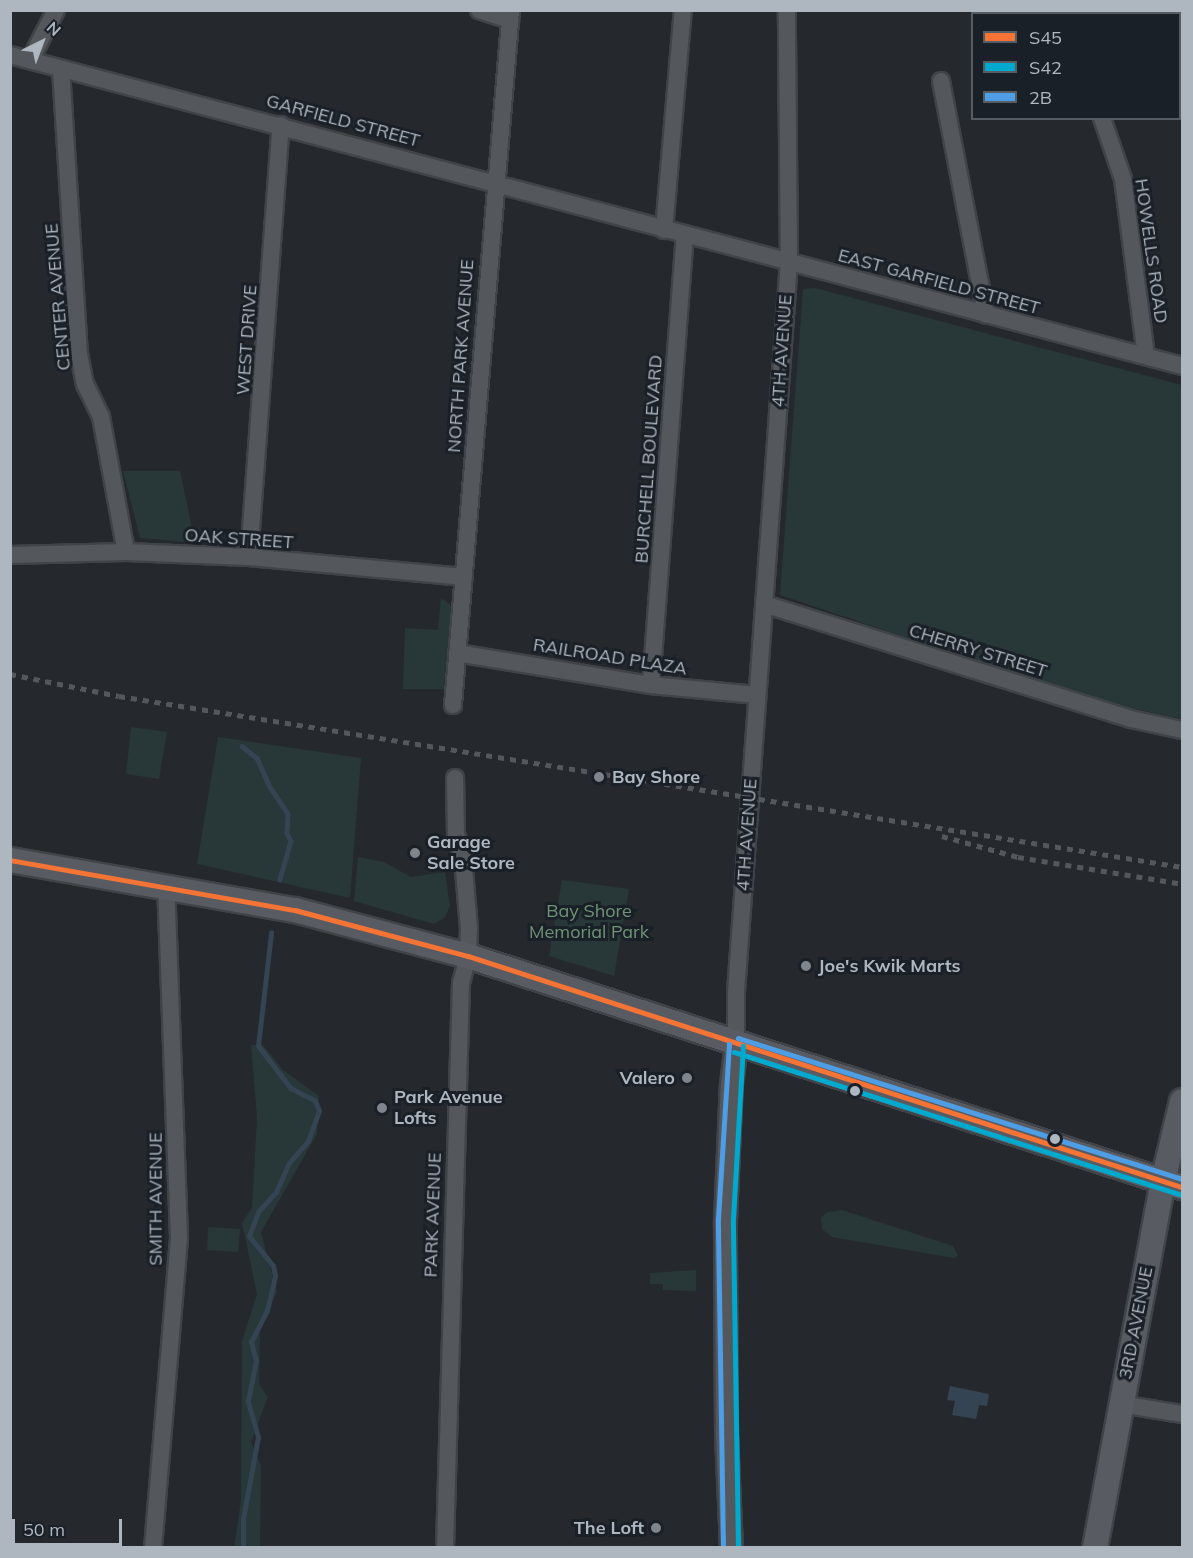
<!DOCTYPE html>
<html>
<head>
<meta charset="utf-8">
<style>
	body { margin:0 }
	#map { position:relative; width:1193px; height:1558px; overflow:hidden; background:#25292e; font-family:Mulish,sans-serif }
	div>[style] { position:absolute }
	.green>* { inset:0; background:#283737 }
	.water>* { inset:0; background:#344453 }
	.stream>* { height:4.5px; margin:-2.25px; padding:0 2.25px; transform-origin:2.25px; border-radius:2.25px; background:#344453 }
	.roads { filter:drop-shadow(2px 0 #404448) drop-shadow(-2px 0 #404448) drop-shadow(0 2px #404448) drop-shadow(0 -2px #404448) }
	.minor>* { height:16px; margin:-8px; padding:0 8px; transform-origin:8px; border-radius:8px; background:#54585d }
	.tertiary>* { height:21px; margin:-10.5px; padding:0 10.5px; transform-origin:10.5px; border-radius:10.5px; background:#54585d }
	.secondary>* { height:24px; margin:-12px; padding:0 12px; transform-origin:12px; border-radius:12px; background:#585c62 }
	.rail>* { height:4.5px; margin-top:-2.25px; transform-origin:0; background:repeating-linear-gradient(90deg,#54575b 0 6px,transparent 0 12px) }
	.bus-1>* { height:4.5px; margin:-2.25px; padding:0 2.25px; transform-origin:2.25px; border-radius:2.25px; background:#f57335 }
	.bus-2>* { height:4.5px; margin:-2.25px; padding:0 2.25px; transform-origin:2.25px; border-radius:2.25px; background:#00a9ce }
	.bus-3>* { height:4.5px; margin:-2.25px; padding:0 2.25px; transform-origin:2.25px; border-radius:2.25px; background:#4d9ee5 }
	.dots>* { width:16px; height:16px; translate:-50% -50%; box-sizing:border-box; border:3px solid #1a2027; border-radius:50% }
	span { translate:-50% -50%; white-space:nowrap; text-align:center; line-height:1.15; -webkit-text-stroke:6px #1a2027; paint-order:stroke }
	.street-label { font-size:18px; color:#aeb6c0 }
	.poi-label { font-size:18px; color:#aeb6c0; font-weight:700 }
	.left { translate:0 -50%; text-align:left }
	.right { translate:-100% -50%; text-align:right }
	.park-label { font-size:18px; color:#709376 }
	.frame { position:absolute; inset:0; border:12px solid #aeb6c0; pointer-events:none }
	.legend { position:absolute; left:971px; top:12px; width:210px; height:108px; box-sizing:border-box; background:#1a2027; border:2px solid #555c64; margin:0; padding:8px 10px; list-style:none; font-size:18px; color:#aeb6c0 }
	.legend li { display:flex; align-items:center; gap:12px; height:30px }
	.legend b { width:30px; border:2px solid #555c64 }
	.north { position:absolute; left:12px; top:12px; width:60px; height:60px; -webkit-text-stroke:4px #1a2027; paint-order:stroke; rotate:42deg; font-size:16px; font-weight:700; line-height:24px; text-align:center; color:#aeb6c0 }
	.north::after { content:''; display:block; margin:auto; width:21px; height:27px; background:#aeb6c0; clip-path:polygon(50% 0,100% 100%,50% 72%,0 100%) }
	.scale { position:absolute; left:12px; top:1519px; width:110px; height:27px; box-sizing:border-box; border:3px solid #aeb6c0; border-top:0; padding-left:8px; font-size:18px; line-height:21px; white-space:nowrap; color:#aeb6c0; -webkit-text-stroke:4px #1a2027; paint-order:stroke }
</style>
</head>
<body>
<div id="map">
	<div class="green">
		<div style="clip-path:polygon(815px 288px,1182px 385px,1182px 719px,1085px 698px,780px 595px,803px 289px)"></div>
		<div style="clip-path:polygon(123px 471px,180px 471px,195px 543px,140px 538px)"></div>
		<div style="clip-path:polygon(441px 598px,452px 606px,444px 689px,403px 689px,405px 628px,438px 630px)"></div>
		<div style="clip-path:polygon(131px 727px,167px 732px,159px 779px,126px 774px)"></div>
		<div style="clip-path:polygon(218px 737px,361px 758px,350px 898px,197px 864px)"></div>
		<div style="clip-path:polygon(358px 857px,384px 862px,411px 877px,445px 872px,450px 906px,445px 917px,434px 924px,354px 901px)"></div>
		<div style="clip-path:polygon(562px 880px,629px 889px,614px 976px,549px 956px)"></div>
		<div style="clip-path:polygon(251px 1045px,263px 1045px,283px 1070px,319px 1096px,317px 1134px,261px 1232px,277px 1292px,260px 1328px,259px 1384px,268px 1397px,251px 1442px,261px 1466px,260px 1547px,234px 1548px,241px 1501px,242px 1341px,257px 1294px,242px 1223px,252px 1208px,257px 1117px)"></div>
		<div style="clip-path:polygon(842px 1210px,953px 1246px,958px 1255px,954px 1258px,832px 1237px,822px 1229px,821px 1218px,827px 1212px)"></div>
		<div style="clip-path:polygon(208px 1227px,240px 1229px,238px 1252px,207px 1250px)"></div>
		<div style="clip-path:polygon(696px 1270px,696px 1291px,663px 1290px,663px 1284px,650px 1284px,650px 1273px)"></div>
	</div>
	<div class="water">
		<div style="clip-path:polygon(950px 1386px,989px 1394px,987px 1406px,979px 1405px,976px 1419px,952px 1415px,955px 1401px,947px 1400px)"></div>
	</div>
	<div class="stream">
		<div style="left:242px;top:746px;width:19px;rotate:39deg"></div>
		<div style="left:257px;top:758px;width:32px;rotate:66deg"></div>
		<div style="left:270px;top:787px;width:32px;rotate:56deg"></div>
		<div style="left:288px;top:814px;width:19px;rotate:93deg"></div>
		<div style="left:287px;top:833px;width:9px;rotate:63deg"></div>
		<div style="left:291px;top:841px;width:40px;rotate:106deg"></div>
		<div style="left:243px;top:1548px;width:29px;rotate:-90deg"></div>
		<div style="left:243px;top:1519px;width:83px;rotate:-79.6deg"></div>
		<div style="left:258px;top:1437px;width:37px;rotate:-106deg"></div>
		<div style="left:248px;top:1401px;width:41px;rotate:-78.7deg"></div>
		<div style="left:256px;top:1361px;width:20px;rotate:-105deg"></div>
		<div style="left:251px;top:1342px;width:35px;rotate:-63deg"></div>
		<div style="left:267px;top:1311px;width:36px;rotate:-77deg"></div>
		<div style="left:275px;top:1276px;width:10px;rotate:-101deg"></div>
		<div style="left:273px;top:1266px;width:38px;rotate:-129deg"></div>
		<div style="left:249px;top:1236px;width:26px;rotate:-69deg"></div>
		<div style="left:258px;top:1212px;width:27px;rotate:-48deg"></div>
		<div style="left:276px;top:1192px;width:32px;rotate:-66deg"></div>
		<div style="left:289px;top:1163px;width:29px;rotate:-49deg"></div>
		<div style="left:308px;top:1141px;width:32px;rotate:-70deg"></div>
		<div style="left:319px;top:1111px;width:11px;rotate:-112deg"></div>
		<div style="left:315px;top:1101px;width:27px;rotate:-153deg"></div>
		<div style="left:291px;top:1089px;width:54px;rotate:-127.5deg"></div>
		<div style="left:258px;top:1046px;width:114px;rotate:-83.4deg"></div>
	</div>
	<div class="roads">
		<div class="minor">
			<div style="left:479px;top:10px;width:33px;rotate:18deg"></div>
			<div style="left:1065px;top:10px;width:4px;rotate:76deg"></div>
			<div style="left:10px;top:55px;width:1213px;rotate:14.86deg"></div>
			<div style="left:30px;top:60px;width:56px;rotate:-62.5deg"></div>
			<div style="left:61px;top:69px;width:286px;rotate:86.4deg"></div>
			<div style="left:79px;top:354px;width:31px;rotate:79deg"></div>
			<div style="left:85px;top:384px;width:37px;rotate:64deg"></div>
			<div style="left:101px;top:417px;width:137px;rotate:79.5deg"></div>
			<div style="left:941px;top:81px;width:238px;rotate:79.1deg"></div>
			<div style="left:1102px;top:118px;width:65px;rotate:71deg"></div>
			<div style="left:1123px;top:179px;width:177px;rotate:82.6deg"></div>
			<div style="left:664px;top:230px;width:221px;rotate:-85.1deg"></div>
			<div style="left:10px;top:555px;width:116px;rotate:-1.5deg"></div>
			<div style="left:126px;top:552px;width:123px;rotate:2.3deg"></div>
			<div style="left:249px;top:557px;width:216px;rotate:5.3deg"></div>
			<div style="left:249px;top:557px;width:433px;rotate:-85.8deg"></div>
			<div style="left:764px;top:604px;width:385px;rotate:17.4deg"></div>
			<div style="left:1131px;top:719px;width:52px;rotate:12.2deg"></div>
			<div style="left:457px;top:653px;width:197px;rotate:9.4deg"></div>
			<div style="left:651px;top:685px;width:106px;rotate:5.4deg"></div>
			<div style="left:651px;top:685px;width:450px;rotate:-85.7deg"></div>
			<div style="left:453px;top:705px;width:697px;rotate:-85.23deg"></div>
			<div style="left:736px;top:1045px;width:53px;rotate:-90deg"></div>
			<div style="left:736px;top:992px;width:732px;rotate:-85.85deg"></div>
			<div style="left:789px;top:262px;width:252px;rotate:-90.5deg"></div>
			<div style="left:1120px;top:1404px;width:63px;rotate:9.2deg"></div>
			<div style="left:153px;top:1548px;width:312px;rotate:-85.2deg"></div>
			<div style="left:179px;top:1237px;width:352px;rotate:-92.1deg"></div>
			<div style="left:445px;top:1548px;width:565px;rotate:-88.38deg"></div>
			<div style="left:461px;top:983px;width:28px;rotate:-75deg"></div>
			<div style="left:468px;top:956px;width:27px;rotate:-88deg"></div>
			<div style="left:469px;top:929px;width:71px;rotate:-94.8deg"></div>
			<div style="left:463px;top:858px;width:25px;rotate:-106deg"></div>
			<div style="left:456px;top:834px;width:56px;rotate:-91deg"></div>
		</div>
		<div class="tertiary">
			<div style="left:731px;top:1548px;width:113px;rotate:-92.5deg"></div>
			<div style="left:726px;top:1435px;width:216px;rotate:-90.3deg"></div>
			<div style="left:725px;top:1219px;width:135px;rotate:-87.5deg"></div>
			<div style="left:731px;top:1084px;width:39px;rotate:-83deg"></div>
		</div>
		<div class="secondary">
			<div style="left:10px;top:860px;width:289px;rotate:10deg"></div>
			<div style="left:295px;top:910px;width:179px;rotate:14.9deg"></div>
			<div style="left:468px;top:956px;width:750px;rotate:17.93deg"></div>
			<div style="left:1095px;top:1548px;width:373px;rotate:-79.5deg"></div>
			<div style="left:1163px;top:1181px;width:82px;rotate:-76.6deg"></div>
		</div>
	</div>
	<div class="rail">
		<div style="left:10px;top:674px;width:111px;rotate:11.4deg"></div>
		<div style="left:119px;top:696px;width:1077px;rotate:9.14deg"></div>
		<div style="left:942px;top:836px;width:79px;rotate:15.4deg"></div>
		<div style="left:1018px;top:857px;width:166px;rotate:9.3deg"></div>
	</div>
	<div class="bus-1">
		<div style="left:10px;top:860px;width:289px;rotate:10deg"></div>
		<div style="left:295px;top:910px;width:179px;rotate:14.9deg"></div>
		<div style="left:468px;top:956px;width:750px;rotate:17.93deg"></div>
	</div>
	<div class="bus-2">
		<div style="left:734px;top:1052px;width:468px;rotate:17.7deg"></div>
		<div style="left:738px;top:1548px;width:329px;rotate:-90.9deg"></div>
		<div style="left:733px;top:1219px;width:173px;rotate:-86.7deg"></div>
	</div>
	<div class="bus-3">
		<div style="left:738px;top:1038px;width:466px;rotate:17.6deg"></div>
		<div style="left:723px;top:1548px;width:329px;rotate:-90.9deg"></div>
		<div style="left:718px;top:1219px;width:175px;rotate:-86.4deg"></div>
	</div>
	<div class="dots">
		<div style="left:599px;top:777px;background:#7e858d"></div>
		<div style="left:415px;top:853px;background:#7e858d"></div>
		<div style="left:806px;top:966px;background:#7e858d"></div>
		<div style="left:687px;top:1078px;background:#7e858d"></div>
		<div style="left:855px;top:1091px;background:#aeb6c0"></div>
		<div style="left:382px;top:1108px;background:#7e858d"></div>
		<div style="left:1055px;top:1139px;background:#aeb6c0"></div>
		<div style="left:656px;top:1528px;background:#7e858d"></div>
	</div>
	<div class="street-label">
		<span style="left:343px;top:121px;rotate:15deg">GARFIELD STREET</span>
		<span style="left:1151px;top:251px;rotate:82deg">HOWELLS ROAD</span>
		<span style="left:939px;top:282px;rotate:15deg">EAST GARFIELD STREET</span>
		<span style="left:58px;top:297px;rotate:-95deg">CENTER AVENUE</span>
		<span style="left:247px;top:340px;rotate:-86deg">WEST DRIVE</span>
		<span style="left:782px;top:351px;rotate:-86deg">4TH AVENUE</span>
		<span style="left:461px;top:356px;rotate:-86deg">NORTH PARK AVENUE</span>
		<span style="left:649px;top:459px;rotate:-86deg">BURCHELL BOULEVARD</span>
		<span style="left:239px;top:539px;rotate:4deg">OAK STREET</span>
		<span style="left:978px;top:651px;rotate:17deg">CHERRY STREET</span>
		<span style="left:610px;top:657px;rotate:9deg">RAILROAD PLAZA</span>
		<span style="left:747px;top:835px;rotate:-86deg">4TH AVENUE</span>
		<span style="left:156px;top:1199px;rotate:-90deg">SMITH AVENUE</span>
		<span style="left:433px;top:1215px;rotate:-88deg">PARK AVENUE</span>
		<span style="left:1136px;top:1323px;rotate:-79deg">3RD AVENUE</span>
	</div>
	<div class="poi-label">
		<span class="left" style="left:612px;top:777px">Bay Shore</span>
		<span class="left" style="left:427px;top:853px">Garage<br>Sale Store</span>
		<span class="left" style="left:818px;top:966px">Joe's Kwik Marts</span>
		<span class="right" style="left:675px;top:1078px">Valero</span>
		<span class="left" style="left:394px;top:1108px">Park Avenue<br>Lofts</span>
		<span class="right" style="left:644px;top:1528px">The Loft</span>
	</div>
	<div class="park-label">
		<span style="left:589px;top:922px">Bay Shore<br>Memorial Park</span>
	</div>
	<div class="frame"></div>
	<ul class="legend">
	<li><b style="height:8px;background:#f57335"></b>S45</li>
	<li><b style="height:8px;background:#00a9ce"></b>S42</li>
	<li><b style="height:8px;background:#4d9ee5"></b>2B</li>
	</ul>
	<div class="north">N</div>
	<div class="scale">50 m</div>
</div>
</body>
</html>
